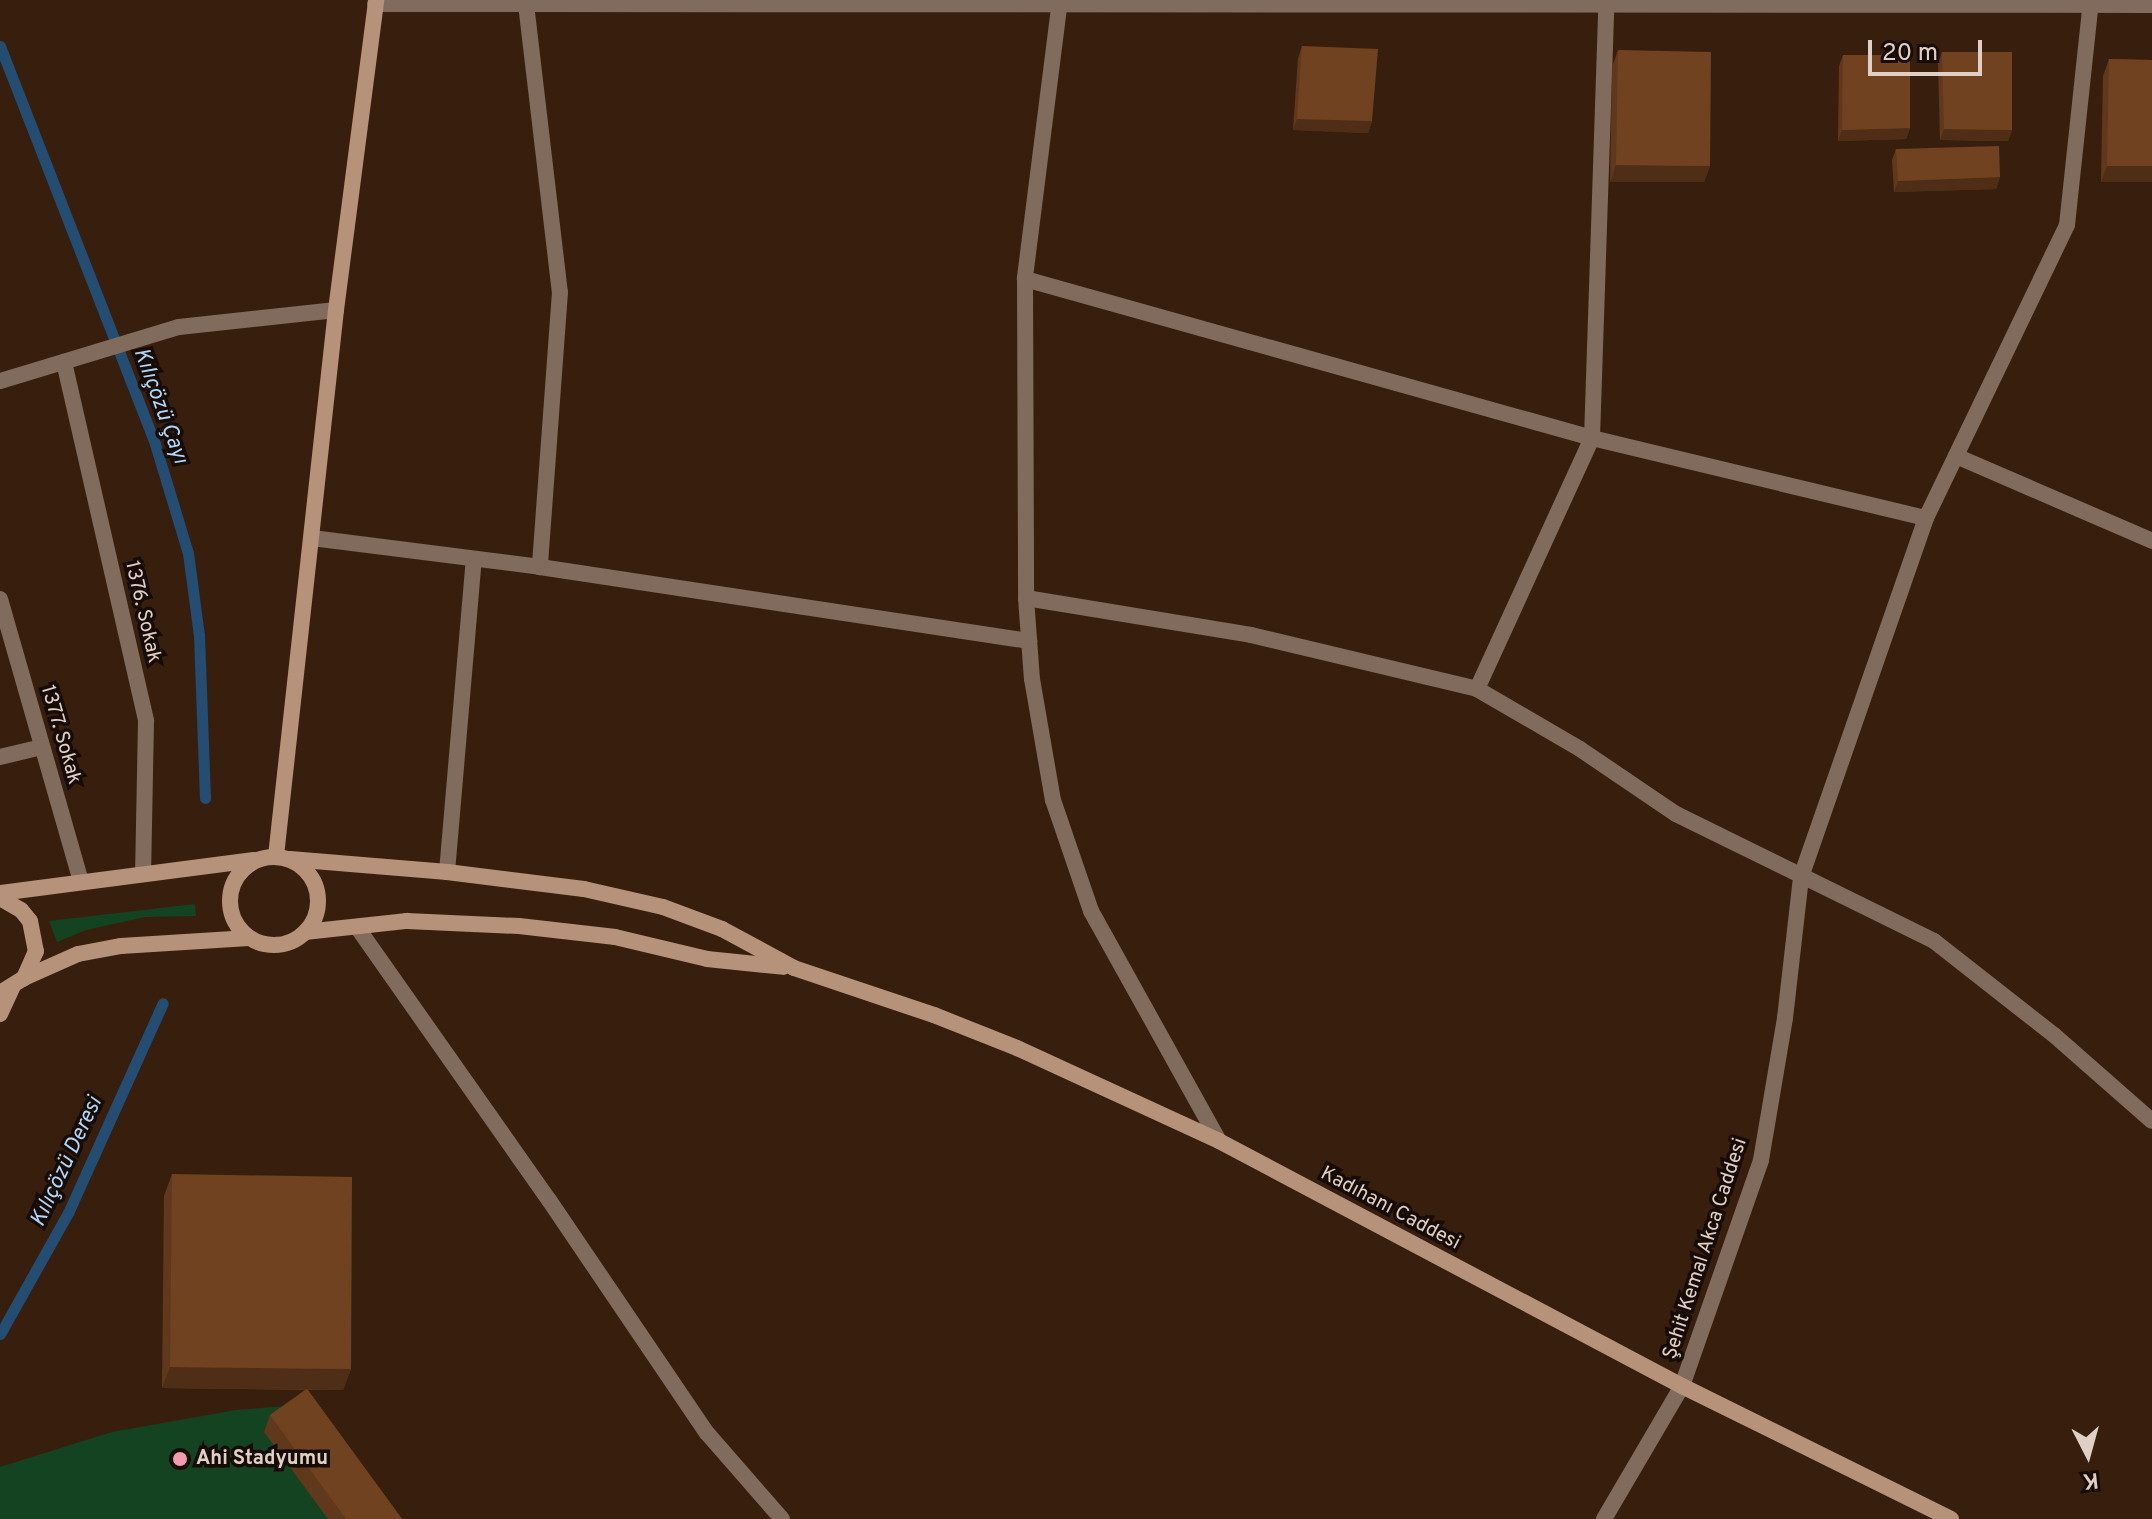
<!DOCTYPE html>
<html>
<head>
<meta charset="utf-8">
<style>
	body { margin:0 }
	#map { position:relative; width:2152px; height:1519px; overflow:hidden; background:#381f0d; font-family:Overpass,sans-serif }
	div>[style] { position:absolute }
	.green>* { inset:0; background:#144322 }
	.stream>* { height:11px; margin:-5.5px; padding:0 5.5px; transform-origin:5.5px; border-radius:5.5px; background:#234d73 }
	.lane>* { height:16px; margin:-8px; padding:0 8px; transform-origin:8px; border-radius:8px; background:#816b5d }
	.street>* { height:16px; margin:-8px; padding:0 8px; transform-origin:8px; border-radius:8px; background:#816b5d }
	.secondary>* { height:16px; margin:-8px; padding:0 8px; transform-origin:8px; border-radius:8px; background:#b6927b }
	.secondary>.ring { margin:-8px; padding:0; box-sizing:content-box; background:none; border:16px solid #b6927b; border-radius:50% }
	.wall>* { inset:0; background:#60391c }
	.shaded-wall>* { inset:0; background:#4e2e16 }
	.building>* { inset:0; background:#704220 }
	.dots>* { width:22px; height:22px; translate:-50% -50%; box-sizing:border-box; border:4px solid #170c05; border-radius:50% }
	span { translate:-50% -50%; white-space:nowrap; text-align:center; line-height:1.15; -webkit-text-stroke:7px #170c05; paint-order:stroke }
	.street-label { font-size:20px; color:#e0cfc4 }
	.poi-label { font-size:20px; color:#e0cfc4; font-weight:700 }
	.left { translate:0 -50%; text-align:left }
	.water-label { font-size:22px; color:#afd6fa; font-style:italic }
	.north { position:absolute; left:2048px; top:1415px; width:80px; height:80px; -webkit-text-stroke:6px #170c05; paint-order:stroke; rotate:174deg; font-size:22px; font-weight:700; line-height:32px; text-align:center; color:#e0cfc4 }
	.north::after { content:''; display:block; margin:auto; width:28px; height:36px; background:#e0cfc4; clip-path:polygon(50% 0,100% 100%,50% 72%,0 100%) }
	.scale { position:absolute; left:1868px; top:40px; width:114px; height:36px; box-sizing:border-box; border:4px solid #e0cfc4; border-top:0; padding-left:10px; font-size:24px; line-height:28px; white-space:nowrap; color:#e0cfc4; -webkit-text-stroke:6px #170c05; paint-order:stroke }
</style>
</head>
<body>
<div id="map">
	<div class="green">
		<div style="clip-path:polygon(195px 904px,196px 916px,145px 917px,86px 930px,57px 942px,49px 921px)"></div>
		<div style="clip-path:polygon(301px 1405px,384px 1519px,0 1519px,0 1467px,112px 1432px,236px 1410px)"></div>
	</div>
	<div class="stream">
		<div style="left:0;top:46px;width:427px;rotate:68.7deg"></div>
		<div style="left:155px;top:444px;width:114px;rotate:73.2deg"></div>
		<div style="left:188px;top:553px;width:83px;rotate:82.4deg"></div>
		<div style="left:199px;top:635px;width:163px;rotate:87.9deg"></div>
		<div style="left:0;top:1334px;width:139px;rotate:-60.7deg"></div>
		<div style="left:68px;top:1213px;width:230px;rotate:-65.7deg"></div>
	</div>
	<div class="lane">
		<div style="left:64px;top:362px;width:368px;rotate:77.1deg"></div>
		<div style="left:146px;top:721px;width:153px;rotate:91.1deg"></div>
		<div style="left:0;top:599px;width:294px;rotate:74deg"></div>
		<div style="left:1477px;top:689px;width:276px;rotate:-65.4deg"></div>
		<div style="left:1592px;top:438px;width:433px;rotate:-88.1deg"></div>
		<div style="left:0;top:757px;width:43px;rotate:-13.4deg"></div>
	</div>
	<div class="street">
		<div style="left:1060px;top:0;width:281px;rotate:97.2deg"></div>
		<div style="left:1025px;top:279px;width:319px;rotate:89.8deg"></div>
		<div style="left:1026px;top:598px;width:81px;rotate:85.8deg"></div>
		<div style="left:1032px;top:679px;width:123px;rotate:80.2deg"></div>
		<div style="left:1053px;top:800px;width:117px;rotate:71.1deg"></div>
		<div style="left:1091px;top:911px;width:263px;rotate:60.9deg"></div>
		<div style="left:375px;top:4px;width:1777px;rotate:0.03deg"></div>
		<div style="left:526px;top:4px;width:290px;rotate:83.3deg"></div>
		<div style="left:560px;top:292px;width:276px;rotate:94.2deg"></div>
		<div style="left:1025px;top:279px;width:589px;rotate:15.66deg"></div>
		<div style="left:1592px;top:438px;width:343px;rotate:13.5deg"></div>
		<div style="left:0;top:381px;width:187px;rotate:-16.8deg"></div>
		<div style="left:179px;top:327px;width:158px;rotate:-6.2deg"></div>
		<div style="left:1956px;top:456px;width:214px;rotate:23.4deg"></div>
		<div style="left:312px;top:538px;width:230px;rotate:7.2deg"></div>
		<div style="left:540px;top:567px;width:495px;rotate:8.6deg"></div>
		<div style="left:1026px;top:598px;width:228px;rotate:9.3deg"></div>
		<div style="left:1251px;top:635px;width:232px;rotate:13.4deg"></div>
		<div style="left:1477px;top:689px;width:119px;rotate:30.2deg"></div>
		<div style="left:1580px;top:749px;width:116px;rotate:34.1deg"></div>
		<div style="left:1676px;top:814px;width:288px;rotate:26.2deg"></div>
		<div style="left:1934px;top:941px;width:152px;rotate:38.1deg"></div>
		<div style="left:2054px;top:1035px;width:130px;rotate:41.3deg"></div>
		<div style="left:447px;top:872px;width:314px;rotate:-85.1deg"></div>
		<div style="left:357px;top:927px;width:334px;rotate:54.9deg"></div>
		<div style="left:549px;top:1200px;width:282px;rotate:55.9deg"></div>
		<div style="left:707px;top:1433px;width:114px;rotate:48.9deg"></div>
		<div style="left:1604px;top:1519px;width:154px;rotate:-59.6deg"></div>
		<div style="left:1682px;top:1386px;width:239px;rotate:-70.7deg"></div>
		<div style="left:1761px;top:1160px;width:144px;rotate:-80.4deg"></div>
		<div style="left:1785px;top:1018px;width:142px;rotate:-83.5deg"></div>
		<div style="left:1801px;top:877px;width:380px;rotate:-70.8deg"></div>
		<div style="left:1926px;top:518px;width:325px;rotate:-64.3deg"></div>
		<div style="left:2067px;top:225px;width:226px;rotate:-83.9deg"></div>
	</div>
	<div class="secondary">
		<div style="left:276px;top:856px;width:549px;rotate:-83.73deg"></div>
		<div style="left:336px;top:310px;width:313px;rotate:-82.6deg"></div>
		<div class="ring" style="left:230px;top:857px;width:72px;height:72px"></div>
		<div style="left:290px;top:859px;width:158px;rotate:4.7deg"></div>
		<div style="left:447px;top:872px;width:138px;rotate:7.1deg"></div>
		<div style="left:584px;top:889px;width:81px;rotate:12.8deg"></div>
		<div style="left:663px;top:907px;width:63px;rotate:20.4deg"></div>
		<div style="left:722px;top:929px;width:82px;rotate:28.4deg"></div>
		<div style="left:794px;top:968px;width:148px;rotate:18.6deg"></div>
		<div style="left:934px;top:1015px;width:89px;rotate:21.7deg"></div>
		<div style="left:1017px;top:1048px;width:222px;rotate:24.7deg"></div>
		<div style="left:1219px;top:1141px;width:524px;rotate:27.89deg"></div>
		<div style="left:1682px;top:1386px;width:300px;rotate:26.3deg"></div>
		<div style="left:0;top:893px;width:256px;rotate:-7.4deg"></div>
		<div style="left:0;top:898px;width:24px;rotate:30deg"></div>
		<div style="left:21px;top:910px;width:14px;rotate:51deg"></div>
		<div style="left:30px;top:921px;width:31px;rotate:79deg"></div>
		<div style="left:36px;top:951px;width:30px;rotate:114deg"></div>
		<div style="left:24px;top:978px;width:28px;rotate:148deg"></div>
		<div style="left:305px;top:932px;width:103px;rotate:-6.2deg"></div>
		<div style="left:407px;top:921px;width:112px;rotate:2.6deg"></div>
		<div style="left:519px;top:926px;width:97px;rotate:6.5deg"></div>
		<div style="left:615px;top:937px;width:95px;rotate:13.4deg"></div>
		<div style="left:707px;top:959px;width:77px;rotate:5.9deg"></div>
		<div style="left:24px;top:978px;width:59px;rotate:-24deg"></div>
		<div style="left:78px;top:954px;width:44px;rotate:-10.5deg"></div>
		<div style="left:121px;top:946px;width:128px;rotate:-3.6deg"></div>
		<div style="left:0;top:1014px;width:29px;rotate:-65deg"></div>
	</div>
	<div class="wall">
		<div style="clip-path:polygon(1302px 46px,1372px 121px,1368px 133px,1293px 130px,1298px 58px)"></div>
		<div style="clip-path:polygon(1618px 50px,1710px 166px,1704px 182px,1610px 182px,1612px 67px)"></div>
		<div style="clip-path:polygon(1942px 52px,2012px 130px,2008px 141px,1940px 140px,1938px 63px)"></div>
		<div style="clip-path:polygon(1843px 55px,1910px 128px,1906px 139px,1838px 141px,1839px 66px)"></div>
		<div style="clip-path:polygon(2109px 59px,2152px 60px,2152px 182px,2101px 182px,2103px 76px)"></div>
		<div style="clip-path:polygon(1896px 149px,2000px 177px,1996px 189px,1894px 192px,1892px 160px)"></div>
		<div style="clip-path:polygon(172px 1174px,351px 1369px,343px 1390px,308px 1390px,402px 1519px,328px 1519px,264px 1432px,270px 1415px,305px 1390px,162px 1388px,164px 1196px)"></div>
	</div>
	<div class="shaded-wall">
		<div style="clip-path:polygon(1297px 119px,1372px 121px,1368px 133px,1293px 130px)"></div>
		<div style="clip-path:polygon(1910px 128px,1906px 139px,1838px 141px,1842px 130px)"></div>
		<div style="clip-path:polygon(1944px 129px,2012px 130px,2008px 141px,1940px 140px)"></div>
		<div style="clip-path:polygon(1616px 165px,1710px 166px,1704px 182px,1610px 182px)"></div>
		<div style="clip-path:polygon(2107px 166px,2152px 166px,2152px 182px,2101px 182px)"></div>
		<div style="clip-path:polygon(2000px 177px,1996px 189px,1894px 192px,1898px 181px)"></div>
		<div style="clip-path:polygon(170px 1367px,351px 1369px,343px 1390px,162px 1388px)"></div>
	</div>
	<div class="building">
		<div style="clip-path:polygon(1302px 46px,1378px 49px,1372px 121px,1297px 119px)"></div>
		<div style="clip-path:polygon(1618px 50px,1711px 52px,1710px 166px,1616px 165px)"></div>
		<div style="clip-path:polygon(1942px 52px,2012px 52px,2012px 130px,1944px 129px)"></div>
		<div style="clip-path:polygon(1843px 55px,1910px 55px,1910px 128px,1842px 130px)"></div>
		<div style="clip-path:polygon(2109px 59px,2152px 60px,2152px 166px,2107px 166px)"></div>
		<div style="clip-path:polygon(1999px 146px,2000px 177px,1898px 181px,1896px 149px)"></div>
		<div style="clip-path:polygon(172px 1174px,352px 1177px,351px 1369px,170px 1367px)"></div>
		<div style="clip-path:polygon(307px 1389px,402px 1519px,346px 1519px,270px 1415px)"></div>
	</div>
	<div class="dots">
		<div style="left:180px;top:1459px;background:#f29aaf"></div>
	</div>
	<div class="street-label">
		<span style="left:142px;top:612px;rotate:77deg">1376. Sokak</span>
		<span style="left:60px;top:735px;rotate:74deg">1377. Sokak</span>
		<span style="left:1390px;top:1209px;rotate:28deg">Kadıhanı Caddesi</span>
		<span style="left:1706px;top:1249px;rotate:-72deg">Şehit Kemal Akca Caddesi</span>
	</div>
	<div class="poi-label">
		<span class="left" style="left:196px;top:1459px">Ahi Stadyumu</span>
	</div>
	<div class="water-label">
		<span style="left:160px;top:406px;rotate:70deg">Kılıçözü Çayı</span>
		<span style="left:67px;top:1162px;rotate:-65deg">Kılıçözü Deresi</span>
	</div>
	<div class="north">K</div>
	<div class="scale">20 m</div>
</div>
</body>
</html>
